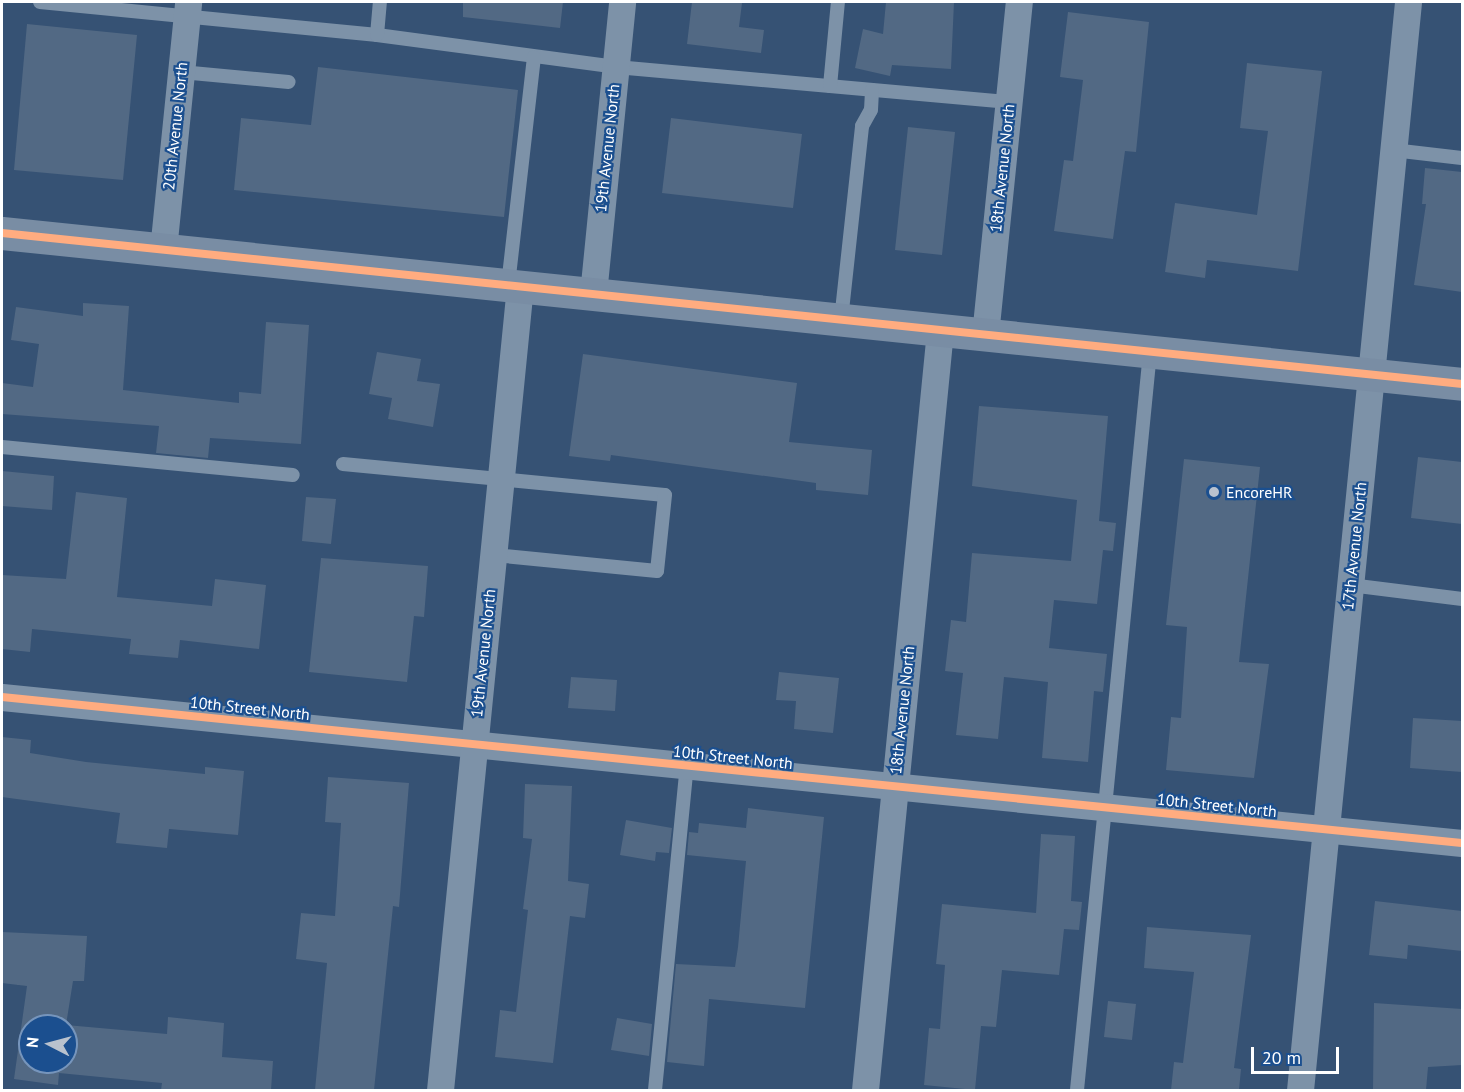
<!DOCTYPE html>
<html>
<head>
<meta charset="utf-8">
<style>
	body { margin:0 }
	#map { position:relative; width:1464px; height:1092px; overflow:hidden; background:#365274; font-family:"PT Sans",sans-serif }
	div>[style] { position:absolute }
	.building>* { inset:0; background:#526984 }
	.lane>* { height:14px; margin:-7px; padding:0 7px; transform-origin:7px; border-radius:7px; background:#7d92a8 }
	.street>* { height:27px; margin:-13.5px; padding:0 13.5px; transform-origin:13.5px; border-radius:13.5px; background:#7d92a8 }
	.secondary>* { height:33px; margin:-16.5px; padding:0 16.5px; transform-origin:16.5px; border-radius:16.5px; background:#798da4 }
	.cycleway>* { height:8px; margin:-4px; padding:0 4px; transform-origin:4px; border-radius:4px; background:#ffac80 }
	.dots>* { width:16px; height:16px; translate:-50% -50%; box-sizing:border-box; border:3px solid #1b4f8f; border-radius:50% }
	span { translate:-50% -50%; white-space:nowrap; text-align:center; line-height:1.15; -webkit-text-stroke:4.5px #1b4f8f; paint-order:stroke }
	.street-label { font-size:16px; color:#fff }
	.poi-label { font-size:16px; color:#fff }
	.left { translate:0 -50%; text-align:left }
	.frame { position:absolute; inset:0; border:3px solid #fff; pointer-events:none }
	.north { position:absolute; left:18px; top:1014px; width:60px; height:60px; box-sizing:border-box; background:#1b4f8f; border:2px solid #7695bc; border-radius:50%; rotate:276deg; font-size:16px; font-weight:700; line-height:24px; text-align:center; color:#fff }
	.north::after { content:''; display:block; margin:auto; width:21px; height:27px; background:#b9c2ce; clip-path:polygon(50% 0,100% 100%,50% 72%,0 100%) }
	.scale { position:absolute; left:1251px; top:1047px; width:88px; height:27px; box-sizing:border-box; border:3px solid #fff; border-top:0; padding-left:8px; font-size:18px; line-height:21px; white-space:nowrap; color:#fff; -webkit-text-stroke:4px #1b4f8f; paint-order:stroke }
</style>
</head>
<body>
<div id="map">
	<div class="building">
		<div style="clip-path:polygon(463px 2px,563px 2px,560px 28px,463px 17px)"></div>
		<div style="clip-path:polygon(692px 2px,742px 3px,739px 27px,764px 30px,761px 53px,687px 44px)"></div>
		<div style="clip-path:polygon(886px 2px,954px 2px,951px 69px,892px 65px,890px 76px,855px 68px,863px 29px,883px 34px)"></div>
		<div style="clip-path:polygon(1068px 12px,1149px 22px,1136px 152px,1125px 151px,1113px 239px,1054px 231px,1064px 160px,1073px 161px,1083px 80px,1060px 77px)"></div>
		<div style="clip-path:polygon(27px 24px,137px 35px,123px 180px,14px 170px)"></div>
		<div style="clip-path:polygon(1247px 63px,1322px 71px,1298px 271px,1207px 260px,1205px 278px,1165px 272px,1175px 203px,1257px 215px,1268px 131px,1240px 128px)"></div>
		<div style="clip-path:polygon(318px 67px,518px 90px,504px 217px,234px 190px,241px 118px,311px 125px)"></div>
		<div style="clip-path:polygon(671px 118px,802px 134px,793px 208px,662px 193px)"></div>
		<div style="clip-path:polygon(908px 127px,955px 132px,942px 255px,895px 250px)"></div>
		<div style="clip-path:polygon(1425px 168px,1462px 172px,1462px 292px,1414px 285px,1426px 204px,1422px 204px)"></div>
		<div style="clip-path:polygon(83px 303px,129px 306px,123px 390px,239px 403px,239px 392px,261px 394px,266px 322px,309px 325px,301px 444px,210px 438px,208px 458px,156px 453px,159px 426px,2px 414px,2px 383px,33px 387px,39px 344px,11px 340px,16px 307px,83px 316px)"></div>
		<div style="clip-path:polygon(377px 352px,421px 359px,417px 381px,440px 384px,433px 427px,388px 419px,392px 398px,369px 394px)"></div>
		<div style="clip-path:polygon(583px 354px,797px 383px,789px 442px,872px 450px,868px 495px,816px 490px,816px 483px,611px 455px,610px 461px,569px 456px)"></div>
		<div style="clip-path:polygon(979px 406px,1108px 416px,1099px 521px,1116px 523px,1113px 551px,1103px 550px,1097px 604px,1054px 600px,1049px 648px,1107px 654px,1103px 692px,1094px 691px,1088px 762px,1042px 758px,1048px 682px,1004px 677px,998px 739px,956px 735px,963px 673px,945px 671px,951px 620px,966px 622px,972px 553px,1071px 561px,1077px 500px,972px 486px)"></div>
		<div style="clip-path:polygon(1418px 457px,1462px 462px,1462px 524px,1411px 518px)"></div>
		<div style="clip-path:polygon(1184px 459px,1260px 467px,1239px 662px,1269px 664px,1254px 778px,1166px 770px,1171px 717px,1181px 718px,1187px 627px,1166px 625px)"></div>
		<div style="clip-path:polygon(2px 471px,54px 476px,52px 510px,2px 506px)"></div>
		<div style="clip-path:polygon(76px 492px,127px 498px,117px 597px,212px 606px,215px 579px,266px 585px,259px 649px,180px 640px,178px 658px,129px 654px,131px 639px,32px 629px,30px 652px,2px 649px,2px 575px,66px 579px)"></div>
		<div style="clip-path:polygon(306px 497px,336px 499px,331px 544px,302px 541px)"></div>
		<div style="clip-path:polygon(321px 558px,428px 566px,424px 617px,414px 616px,407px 682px,309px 672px)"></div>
		<div style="clip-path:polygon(779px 672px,839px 678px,833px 733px,794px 729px,796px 701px,776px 700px)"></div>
		<div style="clip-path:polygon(571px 677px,617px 680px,615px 711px,568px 708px)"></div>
		<div style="clip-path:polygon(1413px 718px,1462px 721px,1462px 772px,1410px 768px)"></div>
		<div style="clip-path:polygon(2px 737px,31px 740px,30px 753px,86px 762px,205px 774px,205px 767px,244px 771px,238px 835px,169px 829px,167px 848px,116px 843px,120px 813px,2px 797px)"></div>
		<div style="clip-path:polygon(328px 777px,409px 783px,399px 907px,393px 906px,374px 1090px,315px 1090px,327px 963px,296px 959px,301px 913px,335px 916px,341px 823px,325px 822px)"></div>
		<div style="clip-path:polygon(525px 784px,572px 786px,568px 881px,589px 884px,585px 918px,570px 916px,553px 1063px,495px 1057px,500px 1010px,516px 1012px,528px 910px,523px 909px,532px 839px,523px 838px)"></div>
		<div style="clip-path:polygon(748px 808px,824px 817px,805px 1008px,709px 999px,704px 1066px,667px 1062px,676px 964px,735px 967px,738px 947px,746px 861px,687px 855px,689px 832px,698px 833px,699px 823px,746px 828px)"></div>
		<div style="clip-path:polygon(626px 820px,672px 828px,669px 853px,656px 852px,655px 861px,620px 855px)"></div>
		<div style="clip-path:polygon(1041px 834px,1075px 836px,1071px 901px,1082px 902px,1079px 930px,1064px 929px,1059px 975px,1002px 970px,996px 1027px,981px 1026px,975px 1090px,924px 1085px,929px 1028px,940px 1029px,945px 965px,936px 964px,942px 904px,1036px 913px)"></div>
		<div style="clip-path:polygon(1375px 901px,1462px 911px,1462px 951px,1408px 945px,1407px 959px,1369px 955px)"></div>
		<div style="clip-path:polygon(1147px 927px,1251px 935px,1234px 1068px,1241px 1069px,1239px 1090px,1171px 1090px,1174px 1062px,1183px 1063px,1194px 972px,1144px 968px)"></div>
		<div style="clip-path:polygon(evenodd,2px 932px,87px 936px,84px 981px,73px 981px,66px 1025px,167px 1034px,168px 1017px,224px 1023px,222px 1057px,273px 1061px,271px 1090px,161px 1090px,162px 1083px,59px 1073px,58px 1085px,14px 1079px,27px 986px,2px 983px,2px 932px,30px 1026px,66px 1026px,66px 1062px,30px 1062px,30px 1026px)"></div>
		<div style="clip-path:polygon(1108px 1001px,1136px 1004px,1132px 1040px,1104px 1037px)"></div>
		<div style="clip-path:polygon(1374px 1003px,1462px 1009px,1462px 1065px,1428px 1067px,1426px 1090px,1373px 1090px)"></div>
		<div style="clip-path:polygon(617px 1018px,652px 1024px,649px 1056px,611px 1050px)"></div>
	</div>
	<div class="lane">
		<div style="left:40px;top:2px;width:339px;rotate:5.6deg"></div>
		<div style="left:377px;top:35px;width:241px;rotate:7.6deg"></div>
		<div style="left:616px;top:67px;width:395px;rotate:5.1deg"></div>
		<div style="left:377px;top:35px;width:33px;rotate:-85deg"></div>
		<div style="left:181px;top:72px;width:108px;rotate:5.3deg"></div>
		<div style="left:830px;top:86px;width:84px;rotate:-84.6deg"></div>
		<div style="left:1393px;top:150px;width:69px;rotate:6.6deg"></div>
		<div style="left:508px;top:285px;width:229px;rotate:-83.5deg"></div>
		<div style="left:841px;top:320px;width:195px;rotate:-83.8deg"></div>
		<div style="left:862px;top:126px;width:18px;rotate:-61deg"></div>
		<div style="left:871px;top:110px;width:20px;rotate:-87deg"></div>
		<div style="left:2px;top:447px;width:292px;rotate:5.5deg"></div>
		<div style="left:343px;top:464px;width:323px;rotate:5.5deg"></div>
		<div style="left:665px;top:495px;width:76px;rotate:96deg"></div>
		<div style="left:657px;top:571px;width:165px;rotate:-174.4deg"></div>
		<div style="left:1350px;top:585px;width:113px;rotate:7.1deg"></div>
		<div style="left:655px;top:1090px;width:327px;rotate:-84.4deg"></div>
		<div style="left:1077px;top:1090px;width:742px;rotate:-84.35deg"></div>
	</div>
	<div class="street">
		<div style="left:163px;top:250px;width:249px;rotate:-84.2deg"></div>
		<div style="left:593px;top:294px;width:293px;rotate:-84.3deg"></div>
		<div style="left:985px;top:335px;width:335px;rotate:-84.2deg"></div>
		<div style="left:2px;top:697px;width:1467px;rotate:5.71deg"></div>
		<div style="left:440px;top:1090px;width:808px;rotate:-84.32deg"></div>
		<div style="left:865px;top:1090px;width:764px;rotate:-84.36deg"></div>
		<div style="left:1300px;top:1090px;width:1093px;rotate:-84.33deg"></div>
	</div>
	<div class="secondary">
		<div style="left:2px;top:233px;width:1468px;rotate:5.9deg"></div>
	</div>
	<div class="cycleway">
		<div style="left:2px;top:233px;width:1468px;rotate:5.9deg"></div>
		<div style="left:2px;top:697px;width:1467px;rotate:5.71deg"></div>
	</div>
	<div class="dots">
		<div style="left:1214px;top:492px;background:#b9c2ce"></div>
	</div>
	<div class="street-label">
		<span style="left:175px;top:126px;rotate:-84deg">20th Avenue North</span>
		<span style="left:607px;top:148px;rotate:-84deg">19th Avenue North</span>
		<span style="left:1002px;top:168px;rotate:-84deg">18th Avenue North</span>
		<span style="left:1354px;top:546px;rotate:-84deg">17th Avenue North</span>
		<span style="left:483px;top:653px;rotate:-84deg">19th Avenue North</span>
		<span style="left:250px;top:708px;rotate:6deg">10th Street North</span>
		<span style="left:902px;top:710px;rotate:-84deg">18th Avenue North</span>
		<span style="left:733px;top:757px;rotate:6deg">10th Street North</span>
		<span style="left:1217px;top:805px;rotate:6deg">10th Street North</span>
	</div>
	<div class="poi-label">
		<span class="left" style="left:1226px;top:492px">EncoreHR</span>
	</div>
	<div class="frame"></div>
	<div class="north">N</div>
	<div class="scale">20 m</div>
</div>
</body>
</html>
